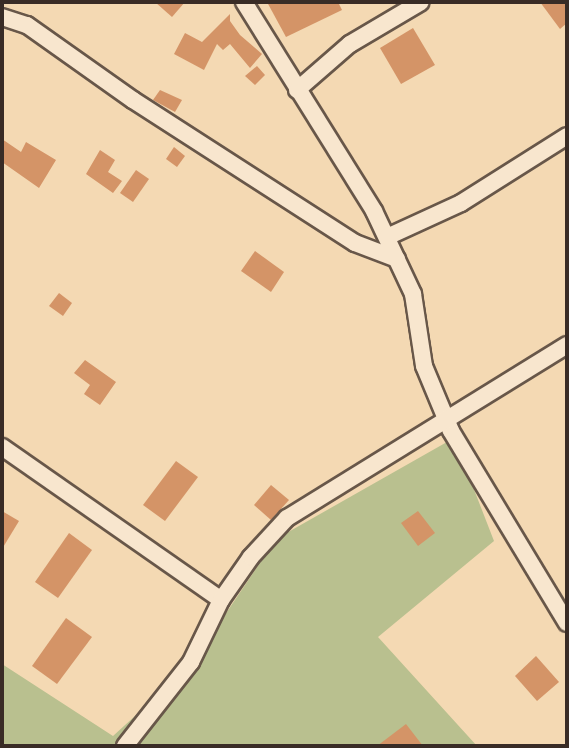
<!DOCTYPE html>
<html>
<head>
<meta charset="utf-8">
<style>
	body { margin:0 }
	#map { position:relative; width:569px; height:748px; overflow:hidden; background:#f4d9b3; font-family:"Libre Caslon Text",serif }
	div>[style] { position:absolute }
	.green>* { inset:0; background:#b9c08f }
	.building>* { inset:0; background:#d49467 }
	.roads { filter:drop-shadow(2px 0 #685749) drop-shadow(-2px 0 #685749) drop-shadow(0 2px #685749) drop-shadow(0 -2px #685749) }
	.minor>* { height:16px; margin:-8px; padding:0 8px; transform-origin:8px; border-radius:8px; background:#f8e6ce }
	span { translate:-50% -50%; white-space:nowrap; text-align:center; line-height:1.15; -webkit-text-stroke:7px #f8e6ce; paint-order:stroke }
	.frame { position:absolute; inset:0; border:4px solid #392c26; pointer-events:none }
</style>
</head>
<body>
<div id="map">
	<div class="green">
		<div style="clip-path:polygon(454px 438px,494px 541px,378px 637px,477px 746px,2px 746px,2px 664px,113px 736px,191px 665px,276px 539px)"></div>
	</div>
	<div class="building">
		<div style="clip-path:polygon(155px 2px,185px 2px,172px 17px)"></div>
		<div style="clip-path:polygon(267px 2px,338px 2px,342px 10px,286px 37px)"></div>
		<div style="clip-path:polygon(540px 2px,567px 2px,567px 23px,560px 29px)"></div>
		<div style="clip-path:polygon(230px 14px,230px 21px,240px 35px,262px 54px,250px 68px,230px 44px,223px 50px,217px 44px,204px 70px,174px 54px,185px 33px,202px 42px)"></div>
		<div style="clip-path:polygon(413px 28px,435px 65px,401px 84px,380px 48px)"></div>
		<div style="clip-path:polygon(257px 66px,265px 75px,255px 85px,245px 76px)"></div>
		<div style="clip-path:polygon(160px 90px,182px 100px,175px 112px,153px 100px)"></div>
		<div style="clip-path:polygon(2px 139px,21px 152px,26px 142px,56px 160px,39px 188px,2px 162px)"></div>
		<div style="clip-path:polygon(174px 147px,185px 156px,177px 167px,166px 159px)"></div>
		<div style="clip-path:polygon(100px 150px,115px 160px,108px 172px,122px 181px,113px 193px,86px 174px)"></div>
		<div style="clip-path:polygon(136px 170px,149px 179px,133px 202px,120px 193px)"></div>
		<div style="clip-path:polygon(255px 251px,284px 272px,271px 292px,241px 271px)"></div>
		<div style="clip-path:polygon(59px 293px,72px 303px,63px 316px,49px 306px)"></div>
		<div style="clip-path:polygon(85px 360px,116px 382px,100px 405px,84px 394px,90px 385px,74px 373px)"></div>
		<div style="clip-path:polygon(176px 461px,198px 477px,165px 521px,143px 505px)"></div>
		<div style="clip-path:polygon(271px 485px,289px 500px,271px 520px,254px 505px)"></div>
		<div style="clip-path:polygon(2px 511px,19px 521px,2px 549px)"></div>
		<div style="clip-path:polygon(418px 511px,435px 533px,418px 546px,401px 523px)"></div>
		<div style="clip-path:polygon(69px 533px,92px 550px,58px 598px,35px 582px)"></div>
		<div style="clip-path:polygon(66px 618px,92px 637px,57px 684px,32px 666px)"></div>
		<div style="clip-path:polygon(536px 656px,559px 682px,537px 701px,515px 676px)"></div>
		<div style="clip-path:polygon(406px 724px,423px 746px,377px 746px)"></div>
	</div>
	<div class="roads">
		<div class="minor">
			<div style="left:244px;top:2px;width:246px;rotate:58.1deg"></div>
			<div style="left:374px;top:211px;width:92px;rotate:64.8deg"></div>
			<div style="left:413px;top:294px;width:73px;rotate:81.3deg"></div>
			<div style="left:424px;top:366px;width:70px;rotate:67.4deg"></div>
			<div style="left:451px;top:431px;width:224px;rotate:58.9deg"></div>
			<div style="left:2px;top:17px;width:26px;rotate:18deg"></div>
			<div style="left:27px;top:25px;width:130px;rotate:35.3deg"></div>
			<div style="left:133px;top:100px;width:264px;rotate:32.8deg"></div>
			<div style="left:355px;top:243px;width:45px;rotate:20.9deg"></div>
			<div style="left:297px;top:90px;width:70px;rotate:-41deg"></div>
			<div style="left:350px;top:44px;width:82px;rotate:-30.6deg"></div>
			<div style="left:387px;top:237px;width:81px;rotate:-24.7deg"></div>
			<div style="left:461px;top:203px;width:125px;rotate:-32.3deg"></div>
			<div style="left:2px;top:447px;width:267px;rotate:34.9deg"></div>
			<div style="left:125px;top:746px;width:107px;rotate:-51.8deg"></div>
			<div style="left:191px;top:662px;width:69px;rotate:-64.2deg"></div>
			<div style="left:221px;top:600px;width:52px;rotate:-55.1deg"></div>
			<div style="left:251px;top:557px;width:53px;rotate:-47.3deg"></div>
			<div style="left:287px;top:518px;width:329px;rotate:-31.7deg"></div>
		</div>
	</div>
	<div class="frame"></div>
</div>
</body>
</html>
